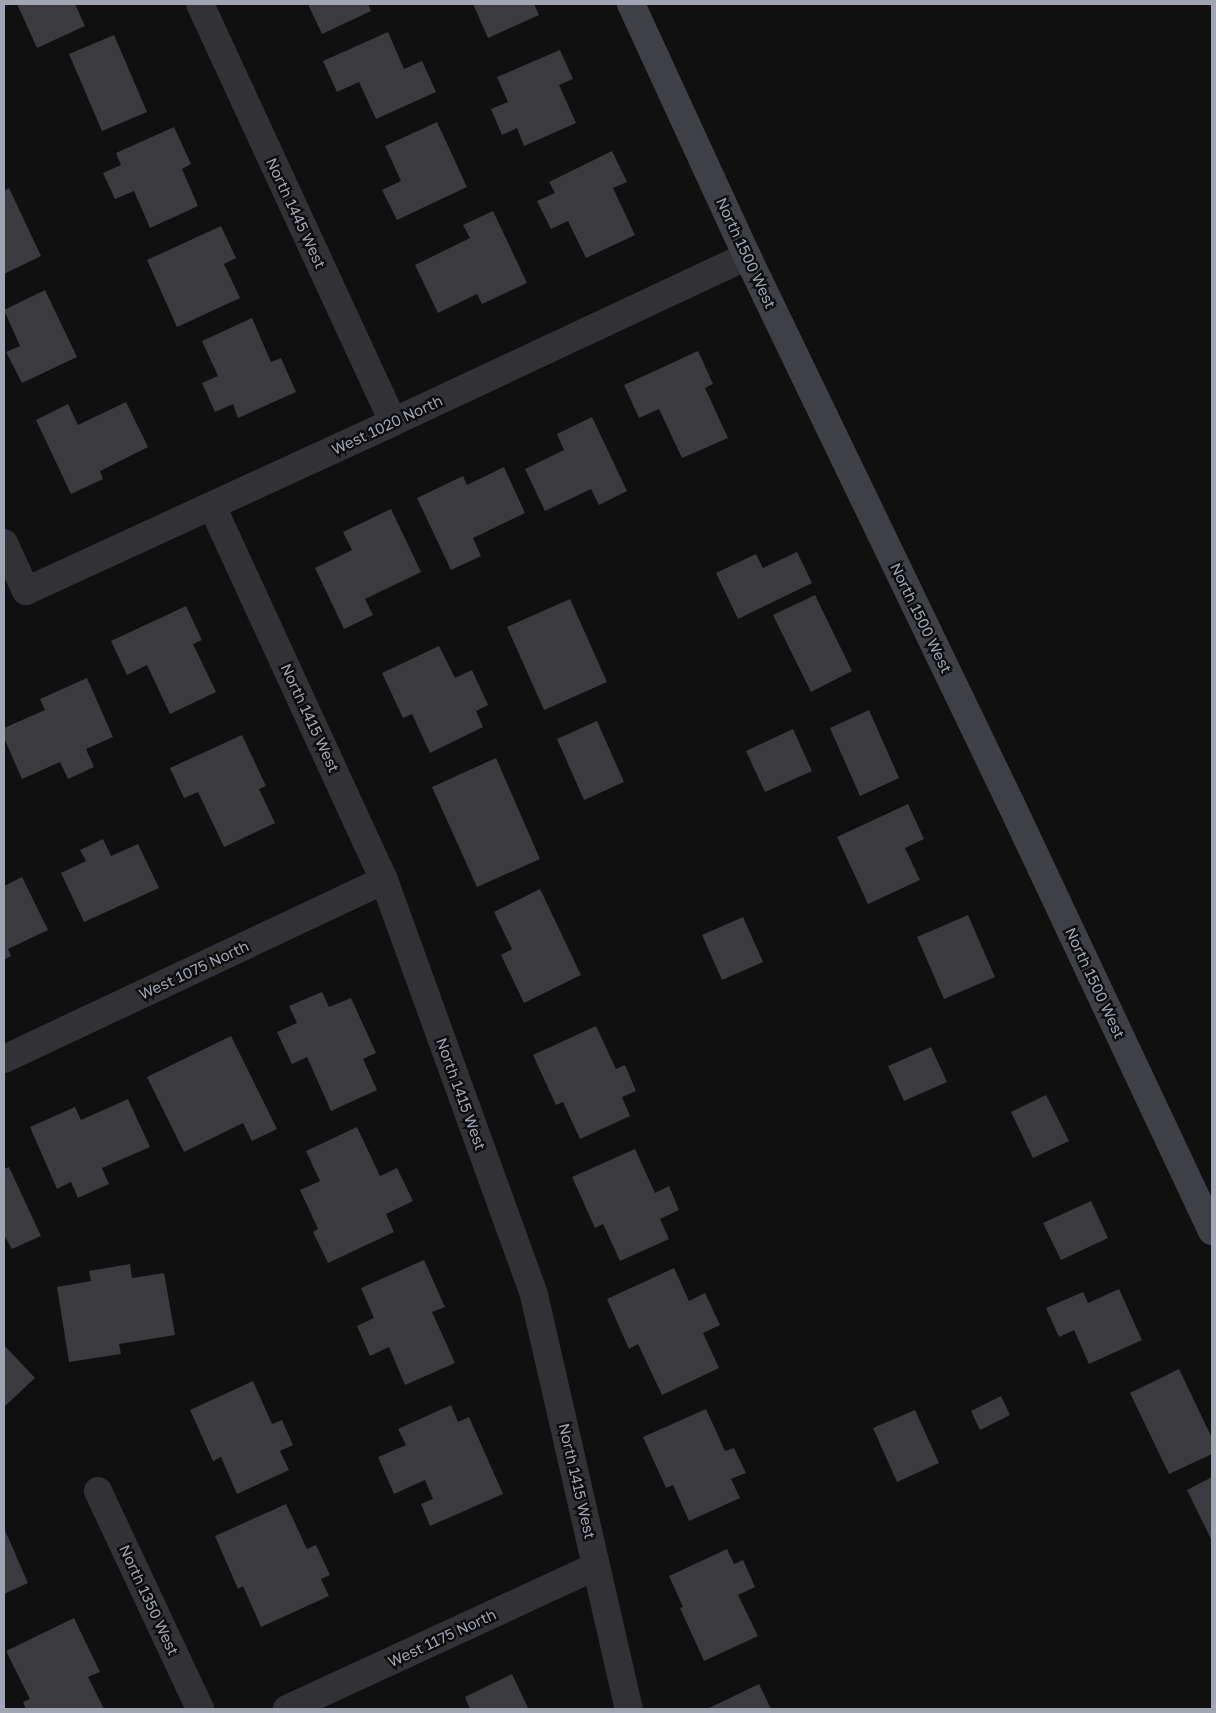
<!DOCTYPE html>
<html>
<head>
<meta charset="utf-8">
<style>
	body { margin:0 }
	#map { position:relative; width:1216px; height:1713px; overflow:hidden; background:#101011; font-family:"Golos Text",sans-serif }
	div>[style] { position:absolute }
	.building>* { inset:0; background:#3a3a3f }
	.street>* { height:28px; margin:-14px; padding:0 14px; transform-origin:14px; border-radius:14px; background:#313136 }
	.secondary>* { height:28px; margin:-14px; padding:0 14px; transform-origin:14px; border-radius:14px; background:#3e4046 }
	span { translate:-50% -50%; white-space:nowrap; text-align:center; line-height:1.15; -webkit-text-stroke:4.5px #0b0b0c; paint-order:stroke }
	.street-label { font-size:15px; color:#a0a4b3 }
	.frame { position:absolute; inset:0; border:5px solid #a0a4b3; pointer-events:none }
</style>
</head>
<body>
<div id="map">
	<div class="building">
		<div style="clip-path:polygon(17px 4px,75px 4px,85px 26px,37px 48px)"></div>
		<div style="clip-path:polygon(308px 4px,368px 4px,371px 11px,322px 34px)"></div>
		<div style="clip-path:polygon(473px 4px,534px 4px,539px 15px,488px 38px)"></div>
		<div style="clip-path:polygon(388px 32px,404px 69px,422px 61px,436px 92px,376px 119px,359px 82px,337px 92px,323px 61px)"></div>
		<div style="clip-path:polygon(114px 35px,147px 112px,102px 131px,69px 54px)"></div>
		<div style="clip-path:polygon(560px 50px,573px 79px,559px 85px,576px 123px,524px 146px,517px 128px,502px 135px,491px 109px,508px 102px,497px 77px)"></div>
		<div style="clip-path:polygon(437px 122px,467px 187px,397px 220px,382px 190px,401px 181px,385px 146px)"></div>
		<div style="clip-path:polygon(174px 127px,191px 164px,182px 169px,198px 206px,150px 228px,134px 191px,115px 199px,103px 173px,121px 165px,116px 153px)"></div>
		<div style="clip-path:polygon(612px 151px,627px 182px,613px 188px,635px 235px,586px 258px,568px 221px,551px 229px,537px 201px,555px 193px,549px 182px)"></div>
		<div style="clip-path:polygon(9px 188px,41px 256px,4px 274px,4px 191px)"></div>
		<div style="clip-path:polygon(493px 211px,527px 283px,482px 304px,477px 294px,438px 313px,415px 265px,470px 238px,463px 225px)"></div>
		<div style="clip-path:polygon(221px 226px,236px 258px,224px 264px,240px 298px,177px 327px,147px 260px)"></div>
		<div style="clip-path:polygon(45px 290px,77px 357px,22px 383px,6px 352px,20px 346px,4px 310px)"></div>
		<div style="clip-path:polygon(252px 318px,271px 362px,281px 358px,296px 392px,238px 418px,233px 404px,215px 412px,202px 383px,218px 376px,202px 341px)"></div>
		<div style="clip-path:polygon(698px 351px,713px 384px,705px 388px,728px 438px,682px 458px,659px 409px,639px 418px,624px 385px)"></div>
		<div style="clip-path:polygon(126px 402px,148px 447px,100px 471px,103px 479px,71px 494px,36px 420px,68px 404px,78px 425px)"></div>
		<div style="clip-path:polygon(592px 417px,627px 491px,599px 505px,591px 489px,545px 511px,525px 469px,564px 450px,557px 434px)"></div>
		<div style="clip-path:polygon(504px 467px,525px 513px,473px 538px,481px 556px,451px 570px,417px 498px,463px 476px,467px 485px)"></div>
		<div style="clip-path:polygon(391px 509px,421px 572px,365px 599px,373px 615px,344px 629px,315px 568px,352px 550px,343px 532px)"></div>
		<div style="clip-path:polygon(797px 552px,812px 583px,738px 619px,716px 573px,756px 554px,763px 568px)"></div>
		<div style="clip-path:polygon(815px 595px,852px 671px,811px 692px,773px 615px)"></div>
		<div style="clip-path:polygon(570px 599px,607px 682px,544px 710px,507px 627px)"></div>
		<div style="clip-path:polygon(186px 606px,202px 640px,193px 644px,216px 692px,170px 714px,147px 665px,127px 675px,111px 641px)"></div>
		<div style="clip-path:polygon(439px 646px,455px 678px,472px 670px,488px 705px,476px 711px,483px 727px,430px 753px,412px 714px,403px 718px,382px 673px)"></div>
		<div style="clip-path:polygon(87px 678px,113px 737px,86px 749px,94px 767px,68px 779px,60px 762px,22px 779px,4px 738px,4px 728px,45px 710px,40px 699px)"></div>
		<div style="clip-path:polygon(869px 710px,899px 778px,860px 796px,830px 728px)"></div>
		<div style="clip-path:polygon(597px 721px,624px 782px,584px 800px,557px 739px)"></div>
		<div style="clip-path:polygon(793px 729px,812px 771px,765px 792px,746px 751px)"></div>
		<div style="clip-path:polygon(242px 735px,266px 786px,259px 789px,275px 823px,224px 847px,198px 792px,184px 798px,170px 768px)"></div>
		<div style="clip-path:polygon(496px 758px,540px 859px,477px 887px,432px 787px)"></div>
		<div style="clip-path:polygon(908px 804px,924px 839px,905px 848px,920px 880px,868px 904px,837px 837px)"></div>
		<div style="clip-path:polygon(103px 839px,111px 856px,138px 844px,159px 888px,84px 922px,61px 873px,86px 861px,80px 850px)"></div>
		<div style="clip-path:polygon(22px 877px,48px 930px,8px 949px,11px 956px,4px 960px,4px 886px)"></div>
		<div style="clip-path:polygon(540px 889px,581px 975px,524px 1003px,501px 955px,512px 949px,494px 912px)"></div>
		<div style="clip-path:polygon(968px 915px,995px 977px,944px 999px,917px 937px)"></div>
		<div style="clip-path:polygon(743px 917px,763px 962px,722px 980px,702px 935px)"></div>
		<div style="clip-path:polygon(322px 992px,329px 1007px,351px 998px,376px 1053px,363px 1059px,377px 1090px,331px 1111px,307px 1057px,292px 1064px,277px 1032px,297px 1023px,289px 1006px)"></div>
		<div style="clip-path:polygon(596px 1026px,616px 1069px,625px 1065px,636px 1091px,622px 1097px,630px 1116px,580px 1139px,563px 1102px,556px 1105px,533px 1055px)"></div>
		<div style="clip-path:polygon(231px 1036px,277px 1129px,252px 1141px,243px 1123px,184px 1152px,147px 1077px)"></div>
		<div style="clip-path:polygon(931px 1047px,947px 1082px,904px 1101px,888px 1066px)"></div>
		<div style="clip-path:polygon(1046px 1095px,1069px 1141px,1033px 1158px,1011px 1112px)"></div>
		<div style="clip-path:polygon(128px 1099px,150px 1147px,102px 1168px,109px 1184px,78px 1198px,71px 1182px,57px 1189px,30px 1127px,75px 1107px,81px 1120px)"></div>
		<div style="clip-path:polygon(357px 1127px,380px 1176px,397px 1168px,413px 1201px,386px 1214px,394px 1232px,328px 1263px,313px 1232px,318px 1229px,300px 1190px,320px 1181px,306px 1151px)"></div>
		<div style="clip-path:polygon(635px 1149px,655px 1193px,669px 1186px,679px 1210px,660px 1219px,669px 1239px,620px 1261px,603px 1224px,595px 1228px,572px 1177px)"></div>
		<div style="clip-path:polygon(9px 1167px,41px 1236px,12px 1249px,4px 1235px,4px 1169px)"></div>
		<div style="clip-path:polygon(1091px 1201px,1108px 1238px,1061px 1260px,1043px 1223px)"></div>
		<div style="clip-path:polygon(424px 1260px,445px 1307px,432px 1312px,455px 1363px,405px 1385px,389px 1347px,370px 1356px,357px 1326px,374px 1318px,361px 1288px)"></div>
		<div style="clip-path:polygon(130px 1264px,132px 1278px,164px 1273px,175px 1335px,119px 1344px,121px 1354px,69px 1362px,57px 1287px,91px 1281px,89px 1271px)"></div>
		<div style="clip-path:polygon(674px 1268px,689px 1301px,705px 1293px,720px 1325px,703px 1333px,719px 1368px,662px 1395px,638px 1344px,629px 1349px,607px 1299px)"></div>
		<div style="clip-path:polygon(1119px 1289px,1142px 1340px,1089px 1364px,1074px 1330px,1059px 1337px,1046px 1308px,1083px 1292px,1088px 1303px)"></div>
		<div style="clip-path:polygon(4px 1345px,35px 1378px,4px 1407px)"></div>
		<div style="clip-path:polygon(1179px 1369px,1212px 1438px,1212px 1454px,1169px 1474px,1130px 1393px)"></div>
		<div style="clip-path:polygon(253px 1381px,272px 1424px,282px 1420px,293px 1445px,280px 1451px,289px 1470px,237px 1494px,221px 1457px,213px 1461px,190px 1410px)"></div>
		<div style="clip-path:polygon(1001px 1396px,1010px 1415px,980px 1430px,971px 1411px)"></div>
		<div style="clip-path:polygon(451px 1405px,458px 1422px,469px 1417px,503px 1494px,430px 1526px,421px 1504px,433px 1499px,425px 1480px,394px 1494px,378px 1457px,406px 1445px,398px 1429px)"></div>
		<div style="clip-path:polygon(706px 1409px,725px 1451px,734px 1448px,746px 1473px,731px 1479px,740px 1498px,689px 1521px,673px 1485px,666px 1488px,643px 1437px)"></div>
		<div style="clip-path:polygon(915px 1410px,939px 1463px,897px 1482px,873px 1428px)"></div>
		<div style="clip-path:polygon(1212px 1477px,1212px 1541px,1187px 1490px)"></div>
		<div style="clip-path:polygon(286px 1504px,307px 1549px,316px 1545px,330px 1575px,321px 1579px,329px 1596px,261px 1627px,243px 1586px,238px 1589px,215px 1536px)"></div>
		<div style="clip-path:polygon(4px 1528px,28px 1583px,4px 1594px)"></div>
		<div style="clip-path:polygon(727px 1549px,734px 1564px,743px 1560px,755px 1587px,738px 1595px,758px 1636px,704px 1661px,680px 1608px,683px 1607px,669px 1576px)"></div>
		<div style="clip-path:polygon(74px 1618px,100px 1672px,88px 1677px,104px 1709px,26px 1709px,23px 1702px,30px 1699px,6px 1651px)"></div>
		<div style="clip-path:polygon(512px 1674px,528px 1708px,470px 1709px,465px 1697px)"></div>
		<div style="clip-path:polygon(759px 1684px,771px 1709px,707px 1709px)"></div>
	</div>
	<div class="street">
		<div style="left:200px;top:4px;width:460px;rotate:65.2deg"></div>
		<div style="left:212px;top:506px;width:412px;rotate:65.3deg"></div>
		<div style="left:384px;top:880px;width:441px;rotate:70.1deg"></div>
		<div style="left:534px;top:1295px;width:425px;rotate:77.1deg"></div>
		<div style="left:4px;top:543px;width:53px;rotate:65.4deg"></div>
		<div style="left:26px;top:591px;width:404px;rotate:-24.7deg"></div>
		<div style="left:393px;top:422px;width:391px;rotate:-25.1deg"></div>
		<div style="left:4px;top:1059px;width:420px;rotate:-25.2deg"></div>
		<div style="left:98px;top:1491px;width:241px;rotate:64.9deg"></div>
		<div style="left:287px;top:1709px;width:340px;rotate:-24.8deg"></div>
	</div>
	<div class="secondary">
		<div style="left:631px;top:4px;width:277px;rotate:65.3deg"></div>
		<div style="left:747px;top:256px;width:608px;rotate:64.28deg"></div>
		<div style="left:1011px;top:804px;width:472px;rotate:64.8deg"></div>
	</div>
	<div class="street-label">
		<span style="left:296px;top:213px;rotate:65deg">North 1445 West</span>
		<span style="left:746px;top:253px;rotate:65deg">North 1500 West</span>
		<span style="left:387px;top:425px;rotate:-25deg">West 1020 North</span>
		<span style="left:921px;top:618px;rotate:64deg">North 1500 West</span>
		<span style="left:310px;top:718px;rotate:65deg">North 1415 West</span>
		<span style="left:194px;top:970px;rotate:-25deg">West 1075 North</span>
		<span style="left:1095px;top:983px;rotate:65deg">North 1500 West</span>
		<span style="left:461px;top:1094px;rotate:70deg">North 1415 West</span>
		<span style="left:577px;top:1481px;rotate:77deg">North 1415 West</span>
		<span style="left:149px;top:1600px;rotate:65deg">North 1350 West</span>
		<span style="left:442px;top:1638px;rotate:-25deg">West 1175 North</span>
	</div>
	<div class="frame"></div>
</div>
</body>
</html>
